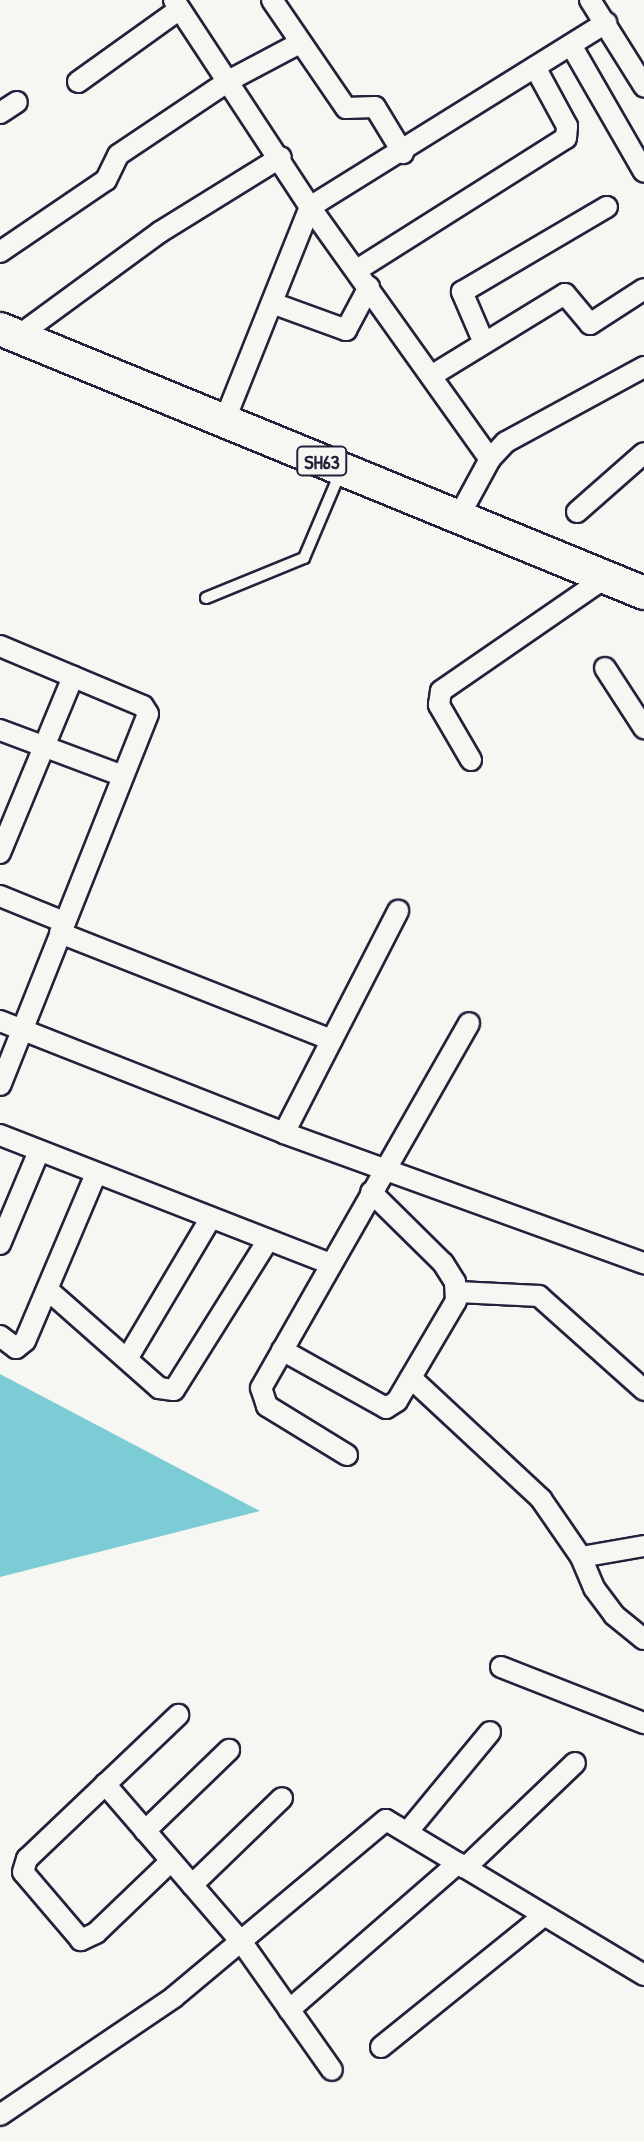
<!DOCTYPE html>
<html>
<head>
<meta charset="utf-8">
<style>
	body { margin:0 }
	#map { position:relative; width:644px; height:2141px; overflow:hidden; background:#f6f6f2; font-family:"Patrick Hand",sans-serif }
	div>[style] { position:absolute }
	.water>* { inset:0; background:#7cccd6 }
	.roads { filter:drop-shadow(2px 0 #22223b) drop-shadow(-2px 0 #22223b) drop-shadow(0 2px #22223b) drop-shadow(0 -2px #22223b) }
	.lane>* { height:10px; margin:-5px; padding:0 5px; transform-origin:5px; border-radius:5px; background:#f6f6f2 }
	.street>* { height:20px; margin:-10px; padding:0 10px; transform-origin:10px; border-radius:10px; background:#f6f6f2 }
	.primary>* { height:32px; margin:-16px; padding:0 16px; transform-origin:16px; border-radius:16px; background:#f6f6f2 }
	span { translate:-50% -50%; white-space:nowrap; text-align:center; line-height:1.15; -webkit-text-stroke:7px #f6f6f2; paint-order:stroke }
	.shield-label span { padding:2px 6px; background:#f6f6f2; border:2px solid; border-radius:6px; -webkit-text-stroke-width:0 }
	.shield-label { font-size:20px; color:#22223b; font-weight:700 }
</style>
</head>
<body>
<div id="map">
	<div class="water">
		<div style="clip-path:polygon(0 1374px,260px 1511px,0 1577px)"></div>
	</div>
	<div class="roads">
		<div class="lane">
			<div style="left:206px;top:598px;width:106px;rotate:-22.2deg"></div>
			<div style="left:304px;top:558px;width:95px;rotate:-67deg"></div>
		</div>
		<div class="street">
			<div style="left:174px;top:0;width:248px;rotate:56.7deg"></div>
			<div style="left:310px;top:207px;width:310px;rotate:54.5deg"></div>
			<div style="left:272px;top:0;width:131px;rotate:55.6deg"></div>
			<div style="left:346px;top:108px;width:29px;rotate:-2deg"></div>
			<div style="left:375px;top:107px;width:54px;rotate:58.7deg"></div>
			<div style="left:590px;top:0;width:102px;rotate:57.9deg"></div>
			<div style="left:571px;top:45px;width:146px;rotate:60.1deg"></div>
			<div style="left:78px;top:82px;width:125px;rotate:-35.6deg"></div>
			<div style="left:0;top:113px;width:20px;rotate:-33deg"></div>
			<div style="left:0;top:252px;width:128px;rotate:-34.2deg"></div>
			<div style="left:106px;top:180px;width:28px;rotate:-64deg"></div>
			<div style="left:118px;top:155px;width:135px;rotate:-33.8deg"></div>
			<div style="left:230px;top:80px;width:79px;rotate:-27.9deg"></div>
			<div style="left:357px;top:270px;width:247px;rotate:-32.3deg"></div>
			<div style="left:566px;top:138px;width:12px;rotate:-85deg"></div>
			<div style="left:567px;top:126px;width:67px;rotate:-118.5deg"></div>
			<div style="left:272px;top:303px;width:79px;rotate:20deg"></div>
			<div style="left:346px;top:330px;width:49px;rotate:-61.9deg"></div>
			<div style="left:18px;top:336px;width:176px;rotate:-36.2deg"></div>
			<div style="left:160px;top:232px;width:142px;rotate:-31.8deg"></div>
			<div style="left:484px;top:343px;width:56px;rotate:-113.3deg"></div>
			<div style="left:462px;top:292px;width:168px;rotate:-30.4deg"></div>
			<div style="left:431px;top:376px;width:157px;rotate:-31.5deg"></div>
			<div style="left:565px;top:294px;width:39px;rotate:50deg"></div>
			<div style="left:590px;top:324px;width:64px;rotate:-32.9deg"></div>
			<div style="left:224px;top:422px;width:232px;rotate:-68.2deg"></div>
			<div style="left:310px;top:207px;width:349px;rotate:-31.9deg"></div>
			<div style="left:577px;top:512px;width:89px;rotate:-41.4deg"></div>
			<div style="left:458px;top:518px;width:67px;rotate:-61.5deg"></div>
			<div style="left:490px;top:459px;width:23px;rotate:-47deg"></div>
			<div style="left:506px;top:442px;width:157px;rotate:-28.5deg"></div>
			<div style="left:0;top:646px;width:155px;rotate:22.8deg"></div>
			<div style="left:143px;top:706px;width:9px;rotate:58deg"></div>
			<div style="left:148px;top:714px;width:399px;rotate:111.7deg"></div>
			<div style="left:605px;top:668px;width:72px;rotate:57deg"></div>
			<div style="left:0;top:730px;width:131px;rotate:20.5deg"></div>
			<div style="left:471px;top:760px;width:64px;rotate:-120.2deg"></div>
			<div style="left:439px;top:705px;width:14px;rotate:-82deg"></div>
			<div style="left:441px;top:691px;width:201px;rotate:-34.6deg"></div>
			<div style="left:0;top:853px;width:191px;rotate:-67.5deg"></div>
			<div style="left:0;top:896px;width:69px;rotate:22.1deg"></div>
			<div style="left:60px;top:933px;width:292px;rotate:21.5deg"></div>
			<div style="left:0;top:1021px;width:305px;rotate:21.5deg"></div>
			<div style="left:284px;top:1133px;width:383px;rotate:19.9deg"></div>
			<div style="left:284px;top:1133px;width:250px;rotate:-62.8deg"></div>
			<div style="left:0;top:1135px;width:355px;rotate:21.3deg"></div>
			<div style="left:0;top:1244px;width:101px;rotate:-67.2deg"></div>
			<div style="left:48px;top:1290px;width:148px;rotate:41.4deg"></div>
			<div style="left:159px;top:1388px;width:15px;rotate:8deg"></div>
			<div style="left:174px;top:1390px;width:177px;rotate:-57.9deg"></div>
			<div style="left:458px;top:1292px;width:81px;rotate:2.8deg"></div>
			<div style="left:539px;top:1296px;width:141px;rotate:41.8deg"></div>
			<div style="left:0;top:1336px;width:20px;rotate:37deg"></div>
			<div style="left:16px;top:1348px;width:11px;rotate:-38deg"></div>
			<div style="left:25px;top:1341px;width:181px;rotate:-67deg"></div>
			<div style="left:282px;top:1350px;width:119px;rotate:29.1deg"></div>
			<div style="left:386px;top:1408px;width:13px;rotate:-32deg"></div>
			<div style="left:397px;top:1401px;width:116px;rotate:-59.5deg"></div>
			<div style="left:456px;top:1301px;width:19px;rotate:-93deg"></div>
			<div style="left:455px;top:1282px;width:22px;rotate:-122deg"></div>
			<div style="left:443px;top:1263px;width:101px;rotate:-135.4deg"></div>
			<div style="left:127px;top:1359px;width:163px;rotate:-59.3deg"></div>
			<div style="left:411px;top:1378px;width:178px;rotate:42.9deg"></div>
			<div style="left:541px;top:1499px;width:70px;rotate:55.4deg"></div>
			<div style="left:581px;top:1557px;width:34px;rotate:67deg"></div>
			<div style="left:594px;top:1588px;width:34px;rotate:53deg"></div>
			<div style="left:614px;top:1615px;width:38px;rotate:39deg"></div>
			<div style="left:347px;top:1455px;width:94px;rotate:-148.5deg"></div>
			<div style="left:267px;top:1406px;width:19px;rotate:-108deg"></div>
			<div style="left:261px;top:1388px;width:420px;rotate:-60.3deg"></div>
			<div style="left:581px;top:1557px;width:64px;rotate:-9.9deg"></div>
			<div style="left:501px;top:1667px;width:154px;rotate:21.4deg"></div>
			<div style="left:105px;top:1784px;width:211px;rotate:49.2deg"></div>
			<div style="left:243px;top:1944px;width:154px;rotate:54.8deg"></div>
			<div style="left:409px;top:1830px;width:127px;rotate:-50.4deg"></div>
			<div style="left:145px;top:1831px;width:117px;rotate:-44deg"></div>
			<div style="left:171px;top:1861px;width:104px;rotate:136.2deg"></div>
			<div style="left:96px;top:1933px;width:17px;rotate:155deg"></div>
			<div style="left:81px;top:1940px;width:89px;rotate:-130.5deg"></div>
			<div style="left:23px;top:1872px;width:14px;rotate:-73deg"></div>
			<div style="left:27px;top:1859px;width:209px;rotate:-43.6deg"></div>
			<div style="left:465px;top:1868px;width:152px;rotate:-43.7deg"></div>
			<div style="left:192px;top:1885px;width:125px;rotate:-44deg"></div>
			<div style="left:289px;top:2010px;width:224px;rotate:-41deg"></div>
			<div style="left:381px;top:2047px;width:207px;rotate:-38.9deg"></div>
			<div style="left:0;top:2115px;width:210px;rotate:-34.1deg"></div>
			<div style="left:174px;top:1997px;width:276px;rotate:-39.9deg"></div>
			<div style="left:386px;top:1820px;width:301px;rotate:31deg"></div>
		</div>
		<div class="primary">
			<div style="left:0;top:329px;width:696px;rotate:22.29deg"></div>
		</div>
	</div>
	<div class="shield-label">
		<span style="left:322px;top:461px">SH63</span>
	</div>
</div>
</body>
</html>
